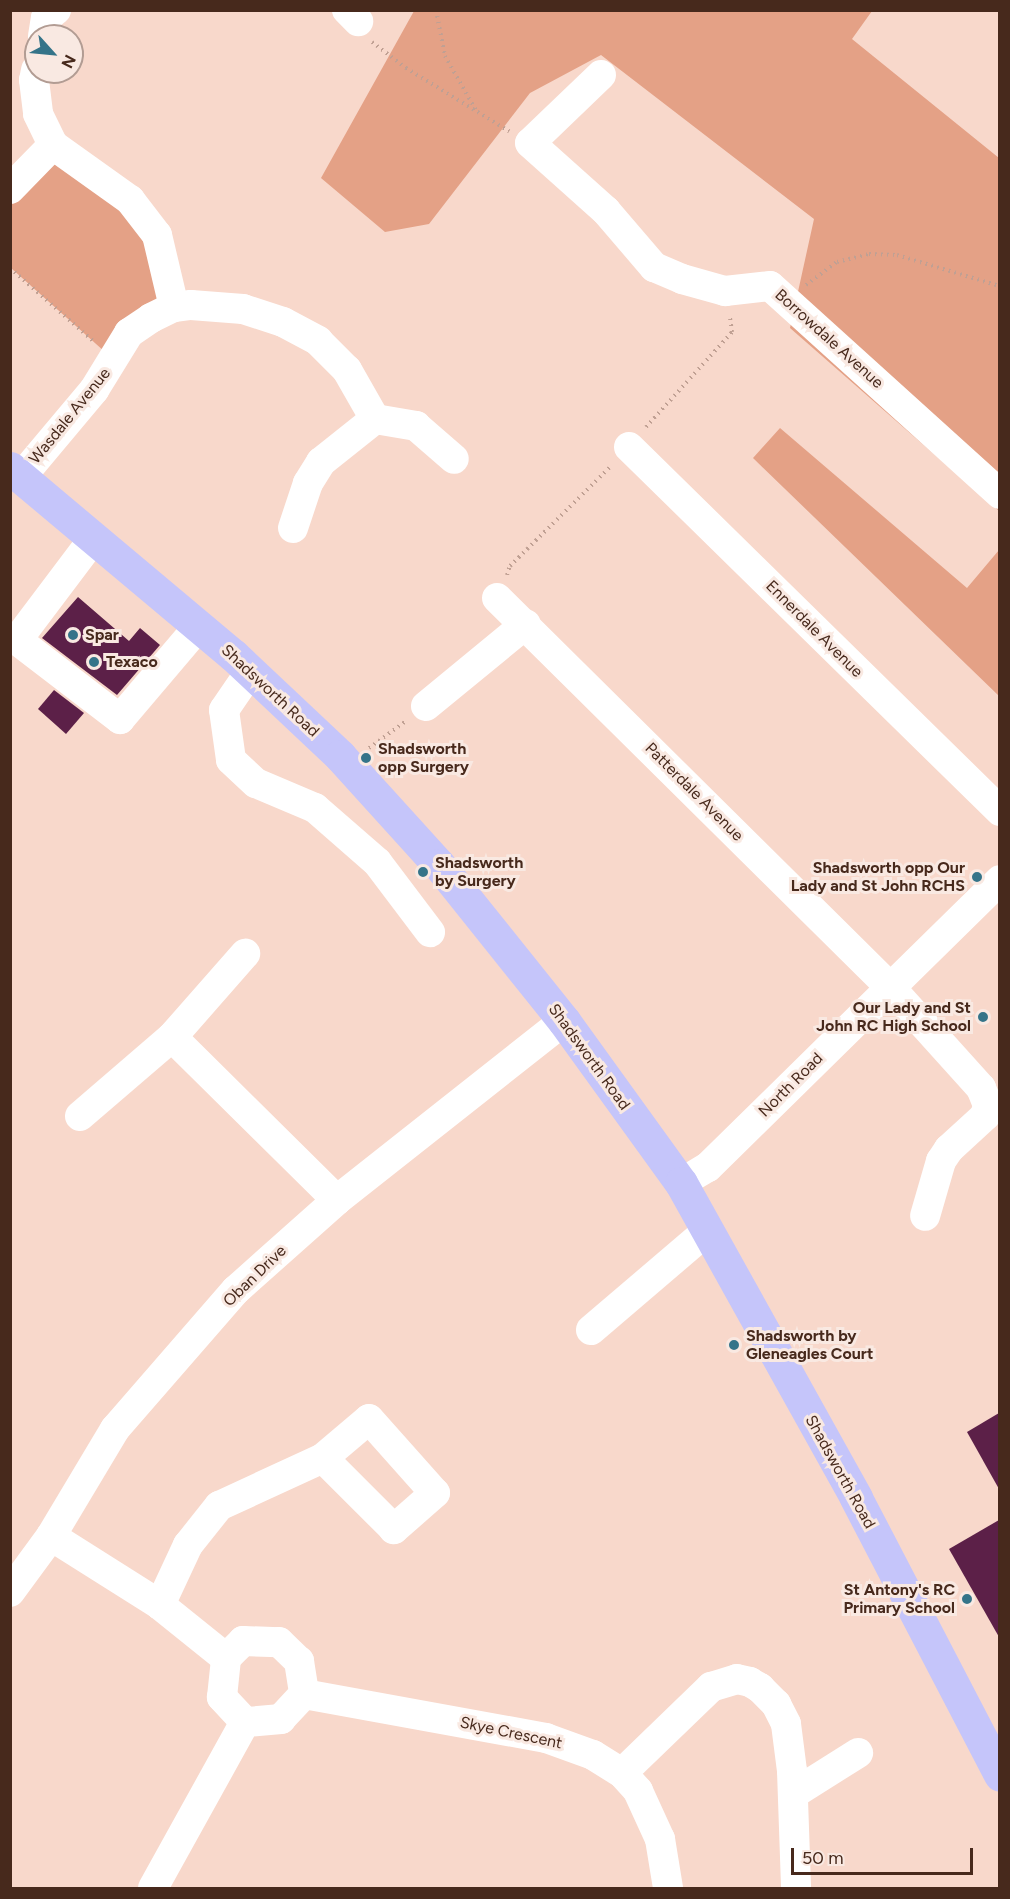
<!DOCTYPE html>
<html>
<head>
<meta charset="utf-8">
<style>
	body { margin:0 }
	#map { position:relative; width:1010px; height:1899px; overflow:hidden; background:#f8d8cb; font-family:Figtree,sans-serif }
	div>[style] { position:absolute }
	.green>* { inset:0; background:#e4a186 }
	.building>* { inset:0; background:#5c2048 }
	.path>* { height:4px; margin-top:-2px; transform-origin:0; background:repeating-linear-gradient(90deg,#c0a093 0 1.5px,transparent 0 6px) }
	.minor>* { height:30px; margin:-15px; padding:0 15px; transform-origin:15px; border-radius:15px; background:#fff }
	.major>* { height:33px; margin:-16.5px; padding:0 16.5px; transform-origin:16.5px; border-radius:16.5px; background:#c5c5fa }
	.dots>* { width:16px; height:16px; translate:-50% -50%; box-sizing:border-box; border:3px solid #f9e9e2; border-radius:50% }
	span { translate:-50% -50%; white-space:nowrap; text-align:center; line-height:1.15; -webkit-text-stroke:6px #f9e9e2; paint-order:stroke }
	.street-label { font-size:16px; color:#47291c }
	.poi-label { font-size:16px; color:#47291c; font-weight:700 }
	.left { translate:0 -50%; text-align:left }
	.right { translate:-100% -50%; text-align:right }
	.frame { position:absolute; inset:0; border:12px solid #47291c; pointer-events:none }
	.north { position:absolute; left:24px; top:24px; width:60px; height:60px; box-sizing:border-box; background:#f9e9e2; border:2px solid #b29c93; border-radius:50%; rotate:117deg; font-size:16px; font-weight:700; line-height:24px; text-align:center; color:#47291c }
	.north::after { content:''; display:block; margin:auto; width:21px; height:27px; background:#357489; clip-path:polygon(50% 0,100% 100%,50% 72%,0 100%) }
	.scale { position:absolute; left:791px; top:1848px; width:182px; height:27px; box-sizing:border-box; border:3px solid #47291c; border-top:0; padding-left:8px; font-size:18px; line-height:21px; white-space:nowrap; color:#47291c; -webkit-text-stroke:4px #f9e9e2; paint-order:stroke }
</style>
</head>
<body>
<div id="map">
	<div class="green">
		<div style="clip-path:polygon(414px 11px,872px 11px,852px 39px,999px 158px,999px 511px,790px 328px,814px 219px,601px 55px,530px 93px,429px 224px,385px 232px,321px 178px)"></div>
		<div style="clip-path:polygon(53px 145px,122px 194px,174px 307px,114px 360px,11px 268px,11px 189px)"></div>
		<div style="clip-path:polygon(780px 428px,967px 588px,999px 550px,999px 696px,753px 458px)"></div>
	</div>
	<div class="building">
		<div style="clip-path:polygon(78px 597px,129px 641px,140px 628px,160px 645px,117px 695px,42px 638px)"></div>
		<div style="clip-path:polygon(54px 690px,84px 713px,66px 734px,38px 709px)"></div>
		<div style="clip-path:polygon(999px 1413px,999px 1489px,967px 1432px)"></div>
		<div style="clip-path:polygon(999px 1520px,999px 1637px,949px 1549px)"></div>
	</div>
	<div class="path">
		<div style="left:436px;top:10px;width:47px;rotate:78.9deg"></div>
		<div style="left:445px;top:56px;width:64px;rotate:60.3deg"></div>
		<div style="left:372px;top:42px;width:43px;rotate:37.4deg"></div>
		<div style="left:406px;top:68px;width:121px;rotate:31.5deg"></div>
		<div style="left:10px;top:268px;width:111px;rotate:41.3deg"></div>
		<div style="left:806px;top:285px;width:39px;rotate:-37deg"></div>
		<div style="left:837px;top:262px;width:33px;rotate:-14deg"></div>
		<div style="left:869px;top:254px;width:28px;rotate:2deg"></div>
		<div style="left:897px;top:255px;width:108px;rotate:16.8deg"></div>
		<div style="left:646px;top:427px;width:128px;rotate:-47.8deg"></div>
		<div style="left:732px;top:332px;width:14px;rotate:-98deg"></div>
		<div style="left:507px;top:575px;width:9px;rotate:-72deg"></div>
		<div style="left:510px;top:566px;width:142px;rotate:-44.7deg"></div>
		<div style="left:369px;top:748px;width:46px;rotate:-36.1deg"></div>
	</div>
	<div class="minor">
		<div style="left:347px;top:10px;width:16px;rotate:45deg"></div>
		<div style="left:43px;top:36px;width:18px;rotate:-81deg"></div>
		<div style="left:46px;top:18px;width:13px;rotate:-39deg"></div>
		<div style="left:36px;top:70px;width:10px;rotate:101deg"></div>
		<div style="left:34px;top:80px;width:34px;rotate:83deg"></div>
		<div style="left:38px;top:114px;width:34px;rotate:64deg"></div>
		<div style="left:53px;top:145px;width:95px;rotate:35.5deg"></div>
		<div style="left:130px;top:200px;width:44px;rotate:52.4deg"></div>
		<div style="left:157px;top:235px;width:74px;rotate:76.7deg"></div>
		<div style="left:601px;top:75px;width:98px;rotate:136.2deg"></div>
		<div style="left:530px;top:143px;width:102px;rotate:41.8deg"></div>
		<div style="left:606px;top:211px;width:74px;rotate:49.4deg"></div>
		<div style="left:654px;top:267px;width:30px;rotate:23deg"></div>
		<div style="left:682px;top:279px;width:45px;rotate:15.6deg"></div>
		<div style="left:725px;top:291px;width:45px;rotate:-6.3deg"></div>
		<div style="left:770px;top:286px;width:310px;rotate:42.1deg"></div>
		<div style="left:10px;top:189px;width:62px;rotate:-45.7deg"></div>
		<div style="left:629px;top:447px;width:520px;rotate:44.45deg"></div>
		<div style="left:21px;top:477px;width:114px;rotate:-50deg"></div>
		<div style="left:94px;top:390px;width:67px;rotate:-58.4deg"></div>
		<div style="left:129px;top:333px;width:27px;rotate:-34deg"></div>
		<div style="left:151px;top:318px;width:25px;rotate:-26deg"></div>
		<div style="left:174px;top:307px;width:17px;rotate:-7deg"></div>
		<div style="left:191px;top:305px;width:52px;rotate:4.4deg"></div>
		<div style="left:243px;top:309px;width:42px;rotate:18deg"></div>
		<div style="left:283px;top:322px;width:40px;rotate:28deg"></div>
		<div style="left:318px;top:341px;width:41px;rotate:45deg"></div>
		<div style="left:347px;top:370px;width:56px;rotate:60.3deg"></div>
		<div style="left:375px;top:419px;width:42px;rotate:9.7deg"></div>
		<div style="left:416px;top:426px;width:50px;rotate:41deg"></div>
		<div style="left:293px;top:528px;width:47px;rotate:-71.6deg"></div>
		<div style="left:308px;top:483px;width:25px;rotate:-58deg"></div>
		<div style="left:321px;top:462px;width:69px;rotate:-38.5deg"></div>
		<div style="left:94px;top:538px;width:128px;rotate:127deg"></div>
		<div style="left:17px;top:640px;width:130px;rotate:37.5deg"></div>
		<div style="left:120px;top:719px;width:122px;rotate:-49.7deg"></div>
		<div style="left:497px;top:598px;width:553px;rotate:44.71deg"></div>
		<div style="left:890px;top:987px;width:136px;rotate:48deg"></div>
		<div style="left:981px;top:1088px;width:18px;rotate:68deg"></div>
		<div style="left:988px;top:1105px;width:11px;rotate:105deg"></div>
		<div style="left:985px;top:1116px;width:49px;rotate:137.5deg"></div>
		<div style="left:949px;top:1149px;width:14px;rotate:124deg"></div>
		<div style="left:941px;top:1161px;width:57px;rotate:106.2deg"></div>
		<div style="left:250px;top:672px;width:46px;rotate:124.4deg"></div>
		<div style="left:224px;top:710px;width:50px;rotate:82deg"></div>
		<div style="left:231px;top:760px;width:34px;rotate:43deg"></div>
		<div style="left:256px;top:783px;width:64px;rotate:23deg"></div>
		<div style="left:315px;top:808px;width:82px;rotate:41.1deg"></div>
		<div style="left:377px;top:862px;width:88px;rotate:52.9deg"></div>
		<div style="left:426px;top:706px;width:129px;rotate:-39.4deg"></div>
		<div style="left:172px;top:1037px;width:232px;rotate:44.7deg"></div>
		<div style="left:80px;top:1116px;width:121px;rotate:-40.7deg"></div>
		<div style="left:172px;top:1037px;width:111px;rotate:-48.7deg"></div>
		<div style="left:681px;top:1183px;width:31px;rotate:-31deg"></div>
		<div style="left:708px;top:1167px;width:409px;rotate:-44.5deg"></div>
		<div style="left:591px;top:1330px;width:153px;rotate:-40.5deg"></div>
		<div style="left:51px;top:1536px;width:129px;rotate:32.3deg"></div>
		<div style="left:160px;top:1605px;width:85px;rotate:38.8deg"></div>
		<div style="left:10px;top:1592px;width:69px;rotate:-53.8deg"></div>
		<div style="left:51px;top:1536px;width:125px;rotate:-59.1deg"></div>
		<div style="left:115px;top:1429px;width:184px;rotate:-49deg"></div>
		<div style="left:236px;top:1290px;width:135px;rotate:-41.7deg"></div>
		<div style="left:337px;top:1200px;width:289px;rotate:-38.3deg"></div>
		<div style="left:160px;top:1605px;width:66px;rotate:-65deg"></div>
		<div style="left:188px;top:1545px;width:50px;rotate:-51.5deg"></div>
		<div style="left:219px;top:1506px;width:115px;rotate:-24.8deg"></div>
		<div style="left:323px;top:1458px;width:60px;rotate:-40.3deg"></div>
		<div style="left:369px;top:1419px;width:99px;rotate:48.3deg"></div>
		<div style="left:435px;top:1493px;width:55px;rotate:138.7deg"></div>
		<div style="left:394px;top:1529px;width:100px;rotate:-135deg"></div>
		<div style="left:243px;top:1641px;width:36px;rotate:2deg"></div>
		<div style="left:279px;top:1642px;width:28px;rotate:44deg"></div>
		<div style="left:299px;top:1661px;width:33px;rotate:81deg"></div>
		<div style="left:304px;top:1694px;width:34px;rotate:133deg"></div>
		<div style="left:281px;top:1719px;width:36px;rotate:175deg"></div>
		<div style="left:245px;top:1722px;width:34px;rotate:-133deg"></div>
		<div style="left:222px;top:1697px;width:39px;rotate:-84deg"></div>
		<div style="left:226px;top:1658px;width:24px;rotate:-45deg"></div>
		<div style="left:304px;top:1694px;width:246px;rotate:10.3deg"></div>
		<div style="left:546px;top:1738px;width:50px;rotate:19.9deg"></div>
		<div style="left:593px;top:1755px;width:34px;rotate:32deg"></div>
		<div style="left:622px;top:1773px;width:24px;rotate:48deg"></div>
		<div style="left:638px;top:1791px;width:53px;rotate:65.4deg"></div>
		<div style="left:660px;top:1839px;width:50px;rotate:80.7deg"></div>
		<div style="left:622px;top:1773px;width:124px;rotate:-44deg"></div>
		<div style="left:711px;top:1687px;width:27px;rotate:-17deg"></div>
		<div style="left:737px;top:1679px;width:13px;rotate:13deg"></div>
		<div style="left:750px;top:1682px;width:12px;rotate:31deg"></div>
		<div style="left:760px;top:1688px;width:23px;rotate:45deg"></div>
		<div style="left:776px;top:1704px;width:22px;rotate:63deg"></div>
		<div style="left:786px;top:1724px;width:47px;rotate:82.7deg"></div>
		<div style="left:792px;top:1771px;width:117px;rotate:88deg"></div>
		<div style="left:793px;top:1794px;width:77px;rotate:-32.2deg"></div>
		<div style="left:153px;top:1888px;width:190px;rotate:-61deg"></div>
	</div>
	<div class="major">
		<div style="left:10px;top:468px;width:291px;rotate:40deg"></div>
		<div style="left:233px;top:655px;width:147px;rotate:43.3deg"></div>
		<div style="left:340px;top:756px;width:147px;rotate:47.8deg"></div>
		<div style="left:439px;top:865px;width:200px;rotate:51.3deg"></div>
		<div style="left:564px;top:1021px;width:200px;rotate:54.2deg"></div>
		<div style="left:681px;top:1183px;width:360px;rotate:60.9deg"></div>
		<div style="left:856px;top:1498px;width:312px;rotate:62.5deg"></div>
	</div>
	<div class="dots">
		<div style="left:73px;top:635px;background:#357489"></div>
		<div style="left:94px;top:662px;background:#357489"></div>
		<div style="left:366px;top:758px;background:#357489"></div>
		<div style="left:423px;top:872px;background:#357489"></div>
		<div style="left:977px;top:877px;background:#357489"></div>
		<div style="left:983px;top:1017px;background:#357489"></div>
		<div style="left:734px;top:1345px;background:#357489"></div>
		<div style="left:967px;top:1599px;background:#357489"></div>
	</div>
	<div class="street-label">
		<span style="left:829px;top:339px;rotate:42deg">Borrowdale Avenue</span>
		<span style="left:70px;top:416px;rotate:-51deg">Wasdale Avenue</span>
		<span style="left:814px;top:629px;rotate:45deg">Ennerdale Avenue</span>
		<span style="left:270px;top:691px;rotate:43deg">Shadsworth Road</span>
		<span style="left:694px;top:792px;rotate:45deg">Patterdale Avenue</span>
		<span style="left:589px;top:1057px;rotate:54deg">Shadsworth Road</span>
		<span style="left:791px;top:1085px;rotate:-45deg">North Road</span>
		<span style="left:255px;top:1276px;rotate:-44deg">Oban Drive</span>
		<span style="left:840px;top:1472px;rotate:61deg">Shadsworth Road</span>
		<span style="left:511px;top:1733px;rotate:12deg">Skye Crescent</span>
	</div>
	<div class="poi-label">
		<span class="left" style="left:85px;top:635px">Spar</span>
		<span class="left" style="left:106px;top:662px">Texaco</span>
		<span class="left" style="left:378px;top:758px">Shadsworth<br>opp Surgery</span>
		<span class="left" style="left:435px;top:872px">Shadsworth<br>by Surgery</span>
		<span class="right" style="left:965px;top:877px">Shadsworth opp Our<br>Lady and St John RCHS</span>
		<span class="right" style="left:971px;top:1017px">Our Lady and St<br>John RC High School</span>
		<span class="left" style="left:746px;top:1345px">Shadsworth by<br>Gleneagles Court</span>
		<span class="right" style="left:955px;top:1599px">St Antony's RC<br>Primary School</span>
	</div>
	<div class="frame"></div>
	<div class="north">N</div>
	<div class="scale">50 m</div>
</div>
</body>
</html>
